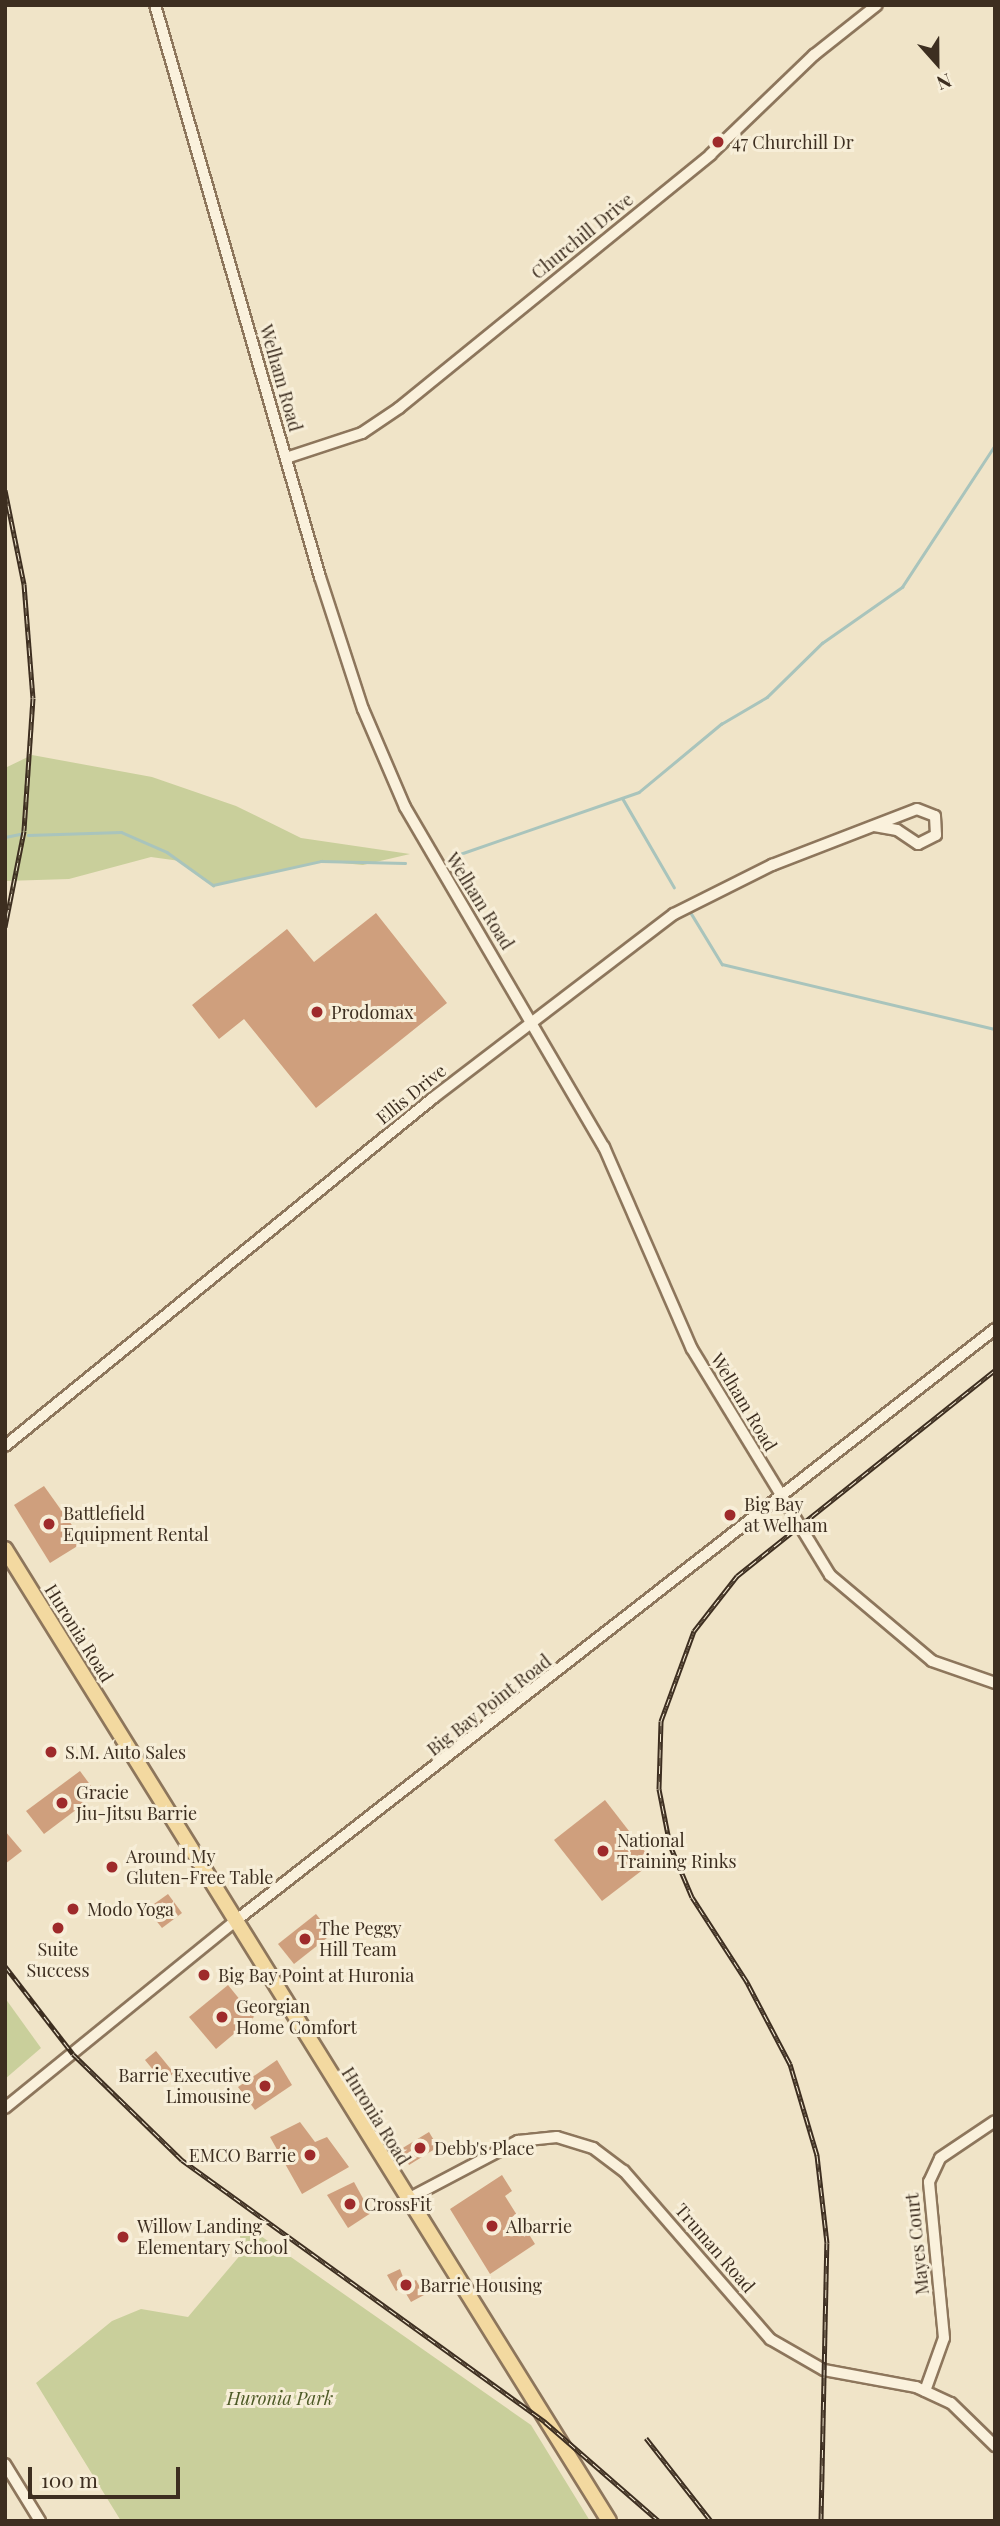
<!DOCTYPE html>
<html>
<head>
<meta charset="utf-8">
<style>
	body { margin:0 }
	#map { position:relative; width:1000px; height:2526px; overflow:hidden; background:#f0e4c8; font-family:"Playfair Display",serif }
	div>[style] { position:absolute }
	.green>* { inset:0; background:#c9cf9b }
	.stream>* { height:2.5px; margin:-1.25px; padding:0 1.25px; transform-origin:1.25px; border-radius:1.25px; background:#a9c4bc }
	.building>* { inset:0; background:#cf9f7d }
	.roads { filter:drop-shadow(2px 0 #8d765c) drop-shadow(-2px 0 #8d765c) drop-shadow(0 2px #8d765c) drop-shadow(0 -2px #8d765c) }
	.minor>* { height:10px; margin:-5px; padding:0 5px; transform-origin:5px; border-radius:5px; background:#faf1dc }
	.major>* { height:14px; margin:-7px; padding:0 7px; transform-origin:7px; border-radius:7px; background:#f3d9a0 }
	.rail>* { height:5px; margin-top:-2.5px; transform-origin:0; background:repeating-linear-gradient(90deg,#f7eed8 0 8px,#3d2e20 0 16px); box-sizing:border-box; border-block:2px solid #3d2e20 }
	.dots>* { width:19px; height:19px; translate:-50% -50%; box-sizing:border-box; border:4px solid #f7eed8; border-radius:50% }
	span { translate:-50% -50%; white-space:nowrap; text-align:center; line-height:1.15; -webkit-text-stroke:6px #f7eed8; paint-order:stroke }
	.poi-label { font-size:18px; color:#3d2e20 }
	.left { translate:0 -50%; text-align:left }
	.right { translate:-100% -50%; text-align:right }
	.street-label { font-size:18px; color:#3d2e20 }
	.park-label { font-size:18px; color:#4d5a26; font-style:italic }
	.frame { position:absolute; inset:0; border:7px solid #3d2e20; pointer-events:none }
	.north { position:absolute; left:902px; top:28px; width:70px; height:70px; -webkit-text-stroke:5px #f7eed8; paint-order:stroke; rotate:159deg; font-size:19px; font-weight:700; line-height:28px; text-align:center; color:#3d2e20 }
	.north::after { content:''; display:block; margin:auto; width:24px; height:32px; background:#3d2e20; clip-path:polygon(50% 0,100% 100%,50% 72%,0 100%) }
	.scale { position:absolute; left:28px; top:2467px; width:152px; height:32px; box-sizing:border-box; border:4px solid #3d2e20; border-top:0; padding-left:9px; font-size:21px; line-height:24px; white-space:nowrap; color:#3d2e20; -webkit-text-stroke:5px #f7eed8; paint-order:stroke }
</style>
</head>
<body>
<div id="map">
	<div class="green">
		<div style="clip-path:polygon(32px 755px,152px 777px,236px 806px,301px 838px,410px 854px,363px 865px,321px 861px,213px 885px,180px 861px,151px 857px,69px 879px,5px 881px,5px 768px)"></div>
		<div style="clip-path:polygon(5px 1998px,41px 2048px,5px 2079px)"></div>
		<div style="clip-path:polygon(238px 2220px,531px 2425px,590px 2521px,121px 2521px,36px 2383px,112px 2321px,141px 2309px,188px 2317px,242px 2253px)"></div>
	</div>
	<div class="stream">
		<div style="left:623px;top:799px;width:102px;rotate:59.9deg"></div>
		<div style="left:28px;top:835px;width:93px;rotate:-1.8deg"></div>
		<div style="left:121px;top:832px;width:50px;rotate:23.5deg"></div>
		<div style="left:167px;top:852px;width:57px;rotate:35.7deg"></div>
		<div style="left:213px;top:885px;width:111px;rotate:-12.5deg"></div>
		<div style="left:321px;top:861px;width:84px;rotate:1.4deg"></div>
		<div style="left:5px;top:837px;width:16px;rotate:-11deg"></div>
		<div style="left:460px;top:854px;width:189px;rotate:-19.1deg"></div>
		<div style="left:639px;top:792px;width:107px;rotate:-39.7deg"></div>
		<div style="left:721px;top:724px;width:53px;rotate:-30.4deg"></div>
		<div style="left:767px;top:697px;width:77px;rotate:-44.5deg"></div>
		<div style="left:822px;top:643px;width:98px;rotate:-35deg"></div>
		<div style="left:902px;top:587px;width:170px;rotate:-56.8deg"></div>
		<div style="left:691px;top:913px;width:60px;rotate:58.7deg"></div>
		<div style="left:722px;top:964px;width:281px;rotate:13.4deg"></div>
	</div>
	<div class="building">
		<div style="clip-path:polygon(376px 913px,447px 1003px,316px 1108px,244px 1019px,219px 1039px,192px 1005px,287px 929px,314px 962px)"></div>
		<div style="clip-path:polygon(44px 1486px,84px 1542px,50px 1563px,14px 1505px)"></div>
		<div style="clip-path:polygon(80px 1771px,97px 1794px,44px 1834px,26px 1811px)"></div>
		<div style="clip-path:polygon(605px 1800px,653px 1862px,602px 1901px,554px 1840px)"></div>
		<div style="clip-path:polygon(5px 1831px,22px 1851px,5px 1864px)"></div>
		<div style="clip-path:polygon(168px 1894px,182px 1913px,162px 1928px,147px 1909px)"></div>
		<div style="clip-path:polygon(316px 1914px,332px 1934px,294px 1964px,278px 1944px)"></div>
		<div style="clip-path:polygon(228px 1985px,254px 2017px,216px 2049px,189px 2017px)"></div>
		<div style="clip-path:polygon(156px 2051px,174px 2073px,163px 2082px,145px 2060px)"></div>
		<div style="clip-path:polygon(277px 2060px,292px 2085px,255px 2110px,238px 2087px)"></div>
		<div style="clip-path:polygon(300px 2122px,315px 2142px,327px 2137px,349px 2167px,302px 2194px,270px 2137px)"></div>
		<div style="clip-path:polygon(429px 2132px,438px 2147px,409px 2165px,401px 2149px)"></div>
		<div style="clip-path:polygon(502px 2175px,512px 2191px,505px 2196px,535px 2244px,490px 2274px,450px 2209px)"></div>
		<div style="clip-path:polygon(354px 2182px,371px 2213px,348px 2228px,327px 2195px)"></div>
		<div style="clip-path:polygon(400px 2269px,406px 2285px,416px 2280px,424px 2295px,411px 2302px,402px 2287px,396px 2291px,387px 2275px)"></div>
	</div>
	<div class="roads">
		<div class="minor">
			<div style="left:155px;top:5px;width:595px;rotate:73.91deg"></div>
			<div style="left:320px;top:577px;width:139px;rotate:72deg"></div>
			<div style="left:363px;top:709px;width:107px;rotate:66.8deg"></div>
			<div style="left:405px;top:807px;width:394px;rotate:59.7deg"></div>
			<div style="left:604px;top:1147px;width:220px;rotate:66.5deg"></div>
			<div style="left:692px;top:1349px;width:265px;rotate:58.6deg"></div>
			<div style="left:830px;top:1575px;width:133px;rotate:40.1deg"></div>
			<div style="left:932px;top:1661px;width:67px;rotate:19.2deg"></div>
			<div style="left:286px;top:458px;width:80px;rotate:-18.2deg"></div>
			<div style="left:362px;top:433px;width:45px;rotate:-34deg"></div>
			<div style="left:399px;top:408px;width:402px;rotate:-39.1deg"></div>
			<div style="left:711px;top:154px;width:143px;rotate:-43.9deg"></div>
			<div style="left:814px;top:55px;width:80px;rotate:-38.4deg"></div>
			<div style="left:5px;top:1446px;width:552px;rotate:-39.11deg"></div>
			<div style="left:433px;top:1098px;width:303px;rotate:-37.4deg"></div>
			<div style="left:674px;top:914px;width:110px;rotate:-26.6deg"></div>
			<div style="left:772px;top:865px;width:155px;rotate:-21.1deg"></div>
			<div style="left:917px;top:809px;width:19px;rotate:21deg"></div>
			<div style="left:935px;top:816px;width:19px;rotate:87deg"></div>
			<div style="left:936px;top:835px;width:20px;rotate:153deg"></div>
			<div style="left:918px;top:844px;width:25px;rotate:-146deg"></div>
			<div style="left:897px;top:830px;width:23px;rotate:-170deg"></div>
			<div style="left:5px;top:2108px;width:295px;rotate:-39.1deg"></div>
			<div style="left:234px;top:1922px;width:965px;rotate:-37.93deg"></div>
			<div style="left:406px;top:2200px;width:127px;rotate:-27.8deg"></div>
			<div style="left:518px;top:2141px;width:39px;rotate:-6deg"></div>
			<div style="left:557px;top:2137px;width:38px;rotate:17deg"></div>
			<div style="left:593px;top:2148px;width:39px;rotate:37deg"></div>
			<div style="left:624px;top:2171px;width:223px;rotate:49deg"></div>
			<div style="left:770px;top:2339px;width:62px;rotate:29.9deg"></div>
			<div style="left:824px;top:2370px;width:94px;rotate:10.5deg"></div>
			<div style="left:916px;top:2387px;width:38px;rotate:25deg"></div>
			<div style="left:951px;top:2403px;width:62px;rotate:44.3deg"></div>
			<div style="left:925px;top:2391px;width:56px;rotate:-70.3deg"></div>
			<div style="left:944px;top:2338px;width:157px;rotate:-95.5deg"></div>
			<div style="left:929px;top:2182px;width:26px;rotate:-65deg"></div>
			<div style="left:940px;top:2158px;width:66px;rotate:-33.9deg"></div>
			<div style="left:5px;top:2464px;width:67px;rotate:58.4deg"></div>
		</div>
		<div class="major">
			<div style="left:5px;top:1549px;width:1144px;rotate:58.14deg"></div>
		</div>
	</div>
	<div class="rail">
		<div style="left:5px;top:490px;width:96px;rotate:78.6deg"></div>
		<div style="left:24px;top:584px;width:114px;rotate:85.5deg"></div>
		<div style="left:33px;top:698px;width:133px;rotate:93.9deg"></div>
		<div style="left:24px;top:831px;width:98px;rotate:101.2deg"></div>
		<div style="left:5px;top:1966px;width:111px;rotate:52.3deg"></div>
		<div style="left:73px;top:2054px;width:152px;rotate:44.2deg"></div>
		<div style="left:182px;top:2160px;width:448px;rotate:35.8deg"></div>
		<div style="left:545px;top:2422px;width:151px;rotate:41deg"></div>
		<div style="left:646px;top:2438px;width:105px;rotate:51.9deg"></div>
		<div style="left:821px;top:2521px;width:278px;rotate:-88.8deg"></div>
		<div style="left:827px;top:2243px;width:89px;rotate:-96.5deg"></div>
		<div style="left:817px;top:2155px;width:95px;rotate:-106.5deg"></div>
		<div style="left:790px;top:2064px;width:93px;rotate:-117.7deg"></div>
		<div style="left:747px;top:1982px;width:101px;rotate:-122.9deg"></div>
		<div style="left:692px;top:1897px;width:56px;rotate:-112.9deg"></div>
		<div style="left:670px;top:1845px;width:57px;rotate:-101.1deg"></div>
		<div style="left:659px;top:1789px;width:68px;rotate:-88.3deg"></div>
		<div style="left:661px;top:1721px;width:96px;rotate:-69.9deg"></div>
		<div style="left:694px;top:1631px;width:70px;rotate:-52deg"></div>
		<div style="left:737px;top:1576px;width:330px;rotate:-38.6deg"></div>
	</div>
	<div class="dots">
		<div style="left:718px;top:142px;background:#9e2a2b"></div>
		<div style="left:317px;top:1012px;background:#9e2a2b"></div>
		<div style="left:730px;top:1515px;background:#9e2a2b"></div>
		<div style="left:49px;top:1524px;background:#9e2a2b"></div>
		<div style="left:51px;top:1752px;background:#9e2a2b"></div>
		<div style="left:62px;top:1803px;background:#9e2a2b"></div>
		<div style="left:603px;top:1851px;background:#9e2a2b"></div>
		<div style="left:112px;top:1867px;background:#9e2a2b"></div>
		<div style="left:73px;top:1909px;background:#9e2a2b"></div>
		<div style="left:58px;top:1928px;background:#9e2a2b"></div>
		<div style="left:305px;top:1939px;background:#9e2a2b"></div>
		<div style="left:204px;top:1975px;background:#9e2a2b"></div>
		<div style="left:222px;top:2017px;background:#9e2a2b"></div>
		<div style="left:265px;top:2086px;background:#9e2a2b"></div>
		<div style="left:420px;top:2148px;background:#9e2a2b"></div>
		<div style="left:310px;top:2155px;background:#9e2a2b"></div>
		<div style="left:350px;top:2204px;background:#9e2a2b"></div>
		<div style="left:492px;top:2226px;background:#9e2a2b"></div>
		<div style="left:123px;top:2237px;background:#9e2a2b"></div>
		<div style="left:406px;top:2285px;background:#9e2a2b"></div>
	</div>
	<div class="poi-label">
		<span class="left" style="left:732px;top:142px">47 Churchill Dr</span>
		<span class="left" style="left:331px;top:1012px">Prodomax</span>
		<span class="left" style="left:744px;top:1515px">Big Bay<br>at Welham</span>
		<span class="left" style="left:63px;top:1524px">Battlefield<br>Equipment Rental</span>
		<span class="left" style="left:65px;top:1752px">S.M. Auto Sales</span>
		<span class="left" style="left:76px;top:1803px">Gracie<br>Jiu-Jitsu Barrie</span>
		<span class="left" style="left:617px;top:1851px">National<br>Training Rinks</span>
		<span class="left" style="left:126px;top:1867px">Around My<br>Gluten-Free Table</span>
		<span class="left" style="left:87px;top:1909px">Modo Yoga</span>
		<span class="left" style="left:319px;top:1939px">The Peggy<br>Hill Team</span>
		<span style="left:58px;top:1960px">Suite<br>Success</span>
		<span class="left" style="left:218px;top:1975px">Big Bay Point at Huronia</span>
		<span class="left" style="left:236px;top:2017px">Georgian<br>Home Comfort</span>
		<span class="right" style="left:251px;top:2086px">Barrie Executive<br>Limousine</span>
		<span class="left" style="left:434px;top:2148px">Debb's Place</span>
		<span class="right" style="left:296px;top:2155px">EMCO Barrie</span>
		<span class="left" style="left:364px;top:2204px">CrossFit</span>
		<span class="left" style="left:506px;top:2226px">Albarrie</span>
		<span class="left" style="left:137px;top:2237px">Willow Landing<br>Elementary School</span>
		<span class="left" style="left:420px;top:2285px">Barrie Housing</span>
	</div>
	<div class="street-label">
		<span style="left:582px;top:236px;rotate:-39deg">Churchill Drive</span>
		<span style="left:281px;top:378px;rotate:74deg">Welham Road</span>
		<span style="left:480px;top:901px;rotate:58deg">Welham Road</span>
		<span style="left:411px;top:1094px;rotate:-39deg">Ellis Drive</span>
		<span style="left:744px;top:1402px;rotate:59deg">Welham Road</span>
		<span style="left:79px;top:1633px;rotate:58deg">Huronia Road</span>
		<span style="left:489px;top:1705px;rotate:-38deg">Big Bay Point Road</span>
		<span style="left:376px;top:2116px;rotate:58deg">Huronia Road</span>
		<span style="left:917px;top:2244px;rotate:-96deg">Mayes Court</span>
		<span style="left:715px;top:2248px;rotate:49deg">Truman Road</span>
	</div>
	<div class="park-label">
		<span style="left:280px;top:2398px">Huronia Park</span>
	</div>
	<div class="frame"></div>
	<div class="north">N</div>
	<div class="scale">100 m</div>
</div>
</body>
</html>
